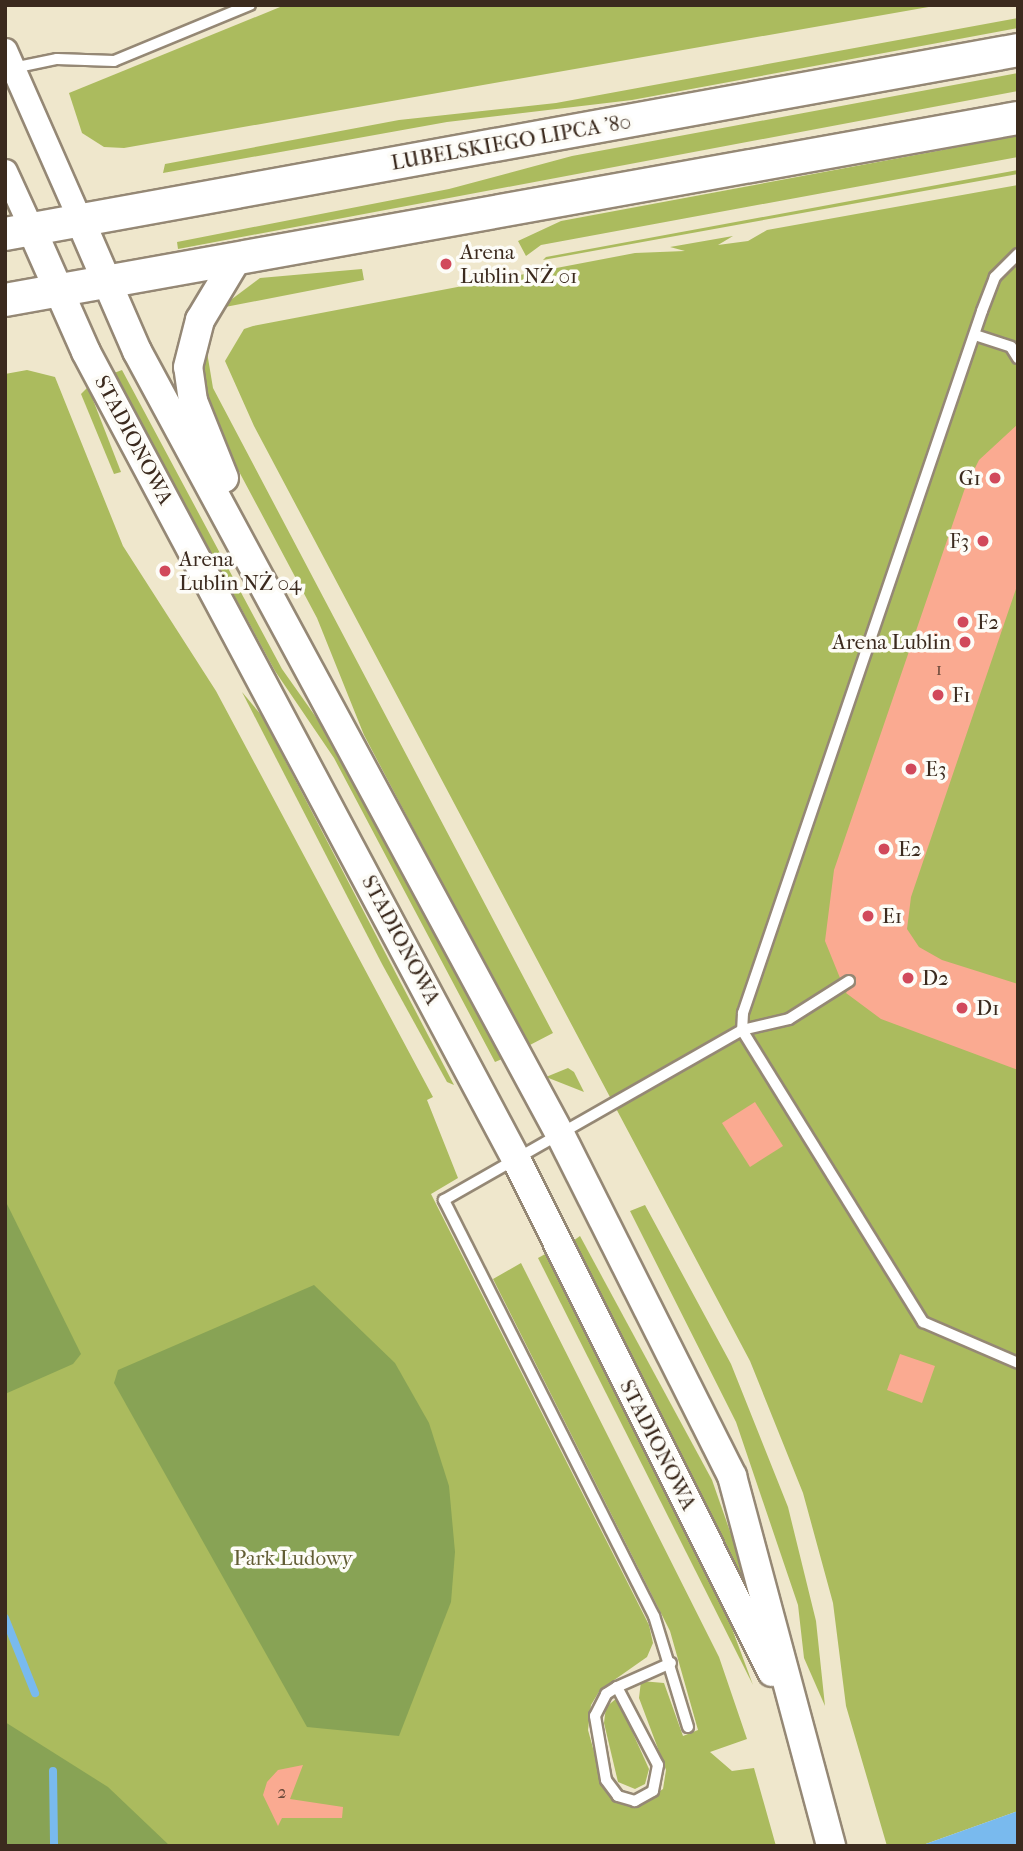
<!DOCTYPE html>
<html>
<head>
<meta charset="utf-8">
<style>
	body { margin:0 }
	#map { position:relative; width:1023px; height:1851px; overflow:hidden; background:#efe7cc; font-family:"IM FELL French Canon",serif }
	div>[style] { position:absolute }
	.green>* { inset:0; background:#abbb5e }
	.forest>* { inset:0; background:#88a355 }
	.water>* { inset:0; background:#79baee }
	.stream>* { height:8px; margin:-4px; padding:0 4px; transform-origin:4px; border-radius:4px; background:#79baee }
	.building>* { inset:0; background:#faaa91 }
	.roads { filter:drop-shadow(2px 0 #958875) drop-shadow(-2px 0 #958875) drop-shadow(0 2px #958875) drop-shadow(0 -2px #958875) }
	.service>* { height:10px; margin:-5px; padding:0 5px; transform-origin:5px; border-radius:5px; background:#fff }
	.minor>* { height:23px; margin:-11.5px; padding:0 11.5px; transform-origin:11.5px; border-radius:11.5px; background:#fff }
	.tertiary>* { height:28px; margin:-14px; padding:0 14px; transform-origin:14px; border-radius:14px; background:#fff }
	.secondary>* { height:32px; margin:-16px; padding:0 16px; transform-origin:16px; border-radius:16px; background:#fff }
	.dots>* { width:19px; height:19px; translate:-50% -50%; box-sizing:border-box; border:4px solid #fdfcf7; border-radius:50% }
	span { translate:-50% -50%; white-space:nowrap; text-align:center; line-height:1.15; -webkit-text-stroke:7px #fdfcf7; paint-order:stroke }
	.number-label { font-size:18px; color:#6b4a3b }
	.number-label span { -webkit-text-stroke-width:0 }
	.street-label { font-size:21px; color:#3b2a1e }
	.poi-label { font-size:21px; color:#3b2a1e }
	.left { translate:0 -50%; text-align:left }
	.right { translate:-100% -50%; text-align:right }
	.park-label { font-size:21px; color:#625d34 }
	.frame { position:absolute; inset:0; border:7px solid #3b2a1e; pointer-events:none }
</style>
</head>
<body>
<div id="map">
	<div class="green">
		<div style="clip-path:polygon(285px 5px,940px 5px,124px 148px,104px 147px,82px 133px,69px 93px)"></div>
		<div style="clip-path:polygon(1018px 18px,1018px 28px,632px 100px,447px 122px,163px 173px,165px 164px,399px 120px,556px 103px)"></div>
		<div style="clip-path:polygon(1018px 73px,1018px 91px,178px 249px,177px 242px,449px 189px,572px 156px)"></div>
		<div style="clip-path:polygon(1018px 136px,1018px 157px,541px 245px,526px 256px,518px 241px,561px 221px)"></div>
		<div style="clip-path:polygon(1018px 170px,1018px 174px,543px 260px,546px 257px)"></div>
		<div style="clip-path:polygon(1018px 185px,1018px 1811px,920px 1846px,887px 1846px,846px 1706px,833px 1603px,803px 1493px,750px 1361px,254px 426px,225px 361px,244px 329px,253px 326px,635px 253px,685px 251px,670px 247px,733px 236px,718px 245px,748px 241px,767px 230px)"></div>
		<div style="clip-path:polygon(362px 269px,364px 280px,220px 308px,260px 278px)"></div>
		<div style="clip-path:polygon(206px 346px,213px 388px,553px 1033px,528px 1046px,364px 735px,317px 618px,218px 432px,199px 381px)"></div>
		<div style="clip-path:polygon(27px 370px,55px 377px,123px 546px,216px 691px,433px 1097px,427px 1100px,458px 1178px,431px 1194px,649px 1625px,653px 1643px,647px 1657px,600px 1690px,591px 1705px,588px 1730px,604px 1788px,617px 1801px,638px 1806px,663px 1789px,666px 1770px,639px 1698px,641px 1681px,664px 1683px,683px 1736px,698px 1730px,670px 1631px,493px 1279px,521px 1263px,719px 1657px,747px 1739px,710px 1752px,732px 1771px,754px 1768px,776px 1846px,5px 1846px,5px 374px)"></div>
		<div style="clip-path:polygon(122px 370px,282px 669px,342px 754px,502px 1059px,495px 1062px,334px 758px,275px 671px,114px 373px)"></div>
		<div style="clip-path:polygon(88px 387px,121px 472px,114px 474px,81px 394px)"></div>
		<div style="clip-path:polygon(242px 692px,262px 716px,454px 1085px,447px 1082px,382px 964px)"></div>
		<div style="clip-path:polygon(568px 1068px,574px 1072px,584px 1092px,546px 1077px)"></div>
		<div style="clip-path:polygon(645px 1205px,731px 1364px,788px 1507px,816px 1621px,825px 1706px,804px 1658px,798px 1605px,736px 1422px,630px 1211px)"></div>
		<div style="clip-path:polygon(580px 1236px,712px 1480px,746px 1577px,740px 1579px,573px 1241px)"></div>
		<div style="clip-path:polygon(547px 1253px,724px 1607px,753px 1685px,538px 1258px)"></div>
		<div style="clip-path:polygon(617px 1698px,649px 1769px,645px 1784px,635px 1789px,618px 1782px,604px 1723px,606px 1707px)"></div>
	</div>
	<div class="forest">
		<div style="clip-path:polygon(5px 1200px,81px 1354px,73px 1364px,5px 1394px)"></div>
		<div style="clip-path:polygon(314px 1285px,395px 1363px,429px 1423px,449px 1486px,455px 1552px,451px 1602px,399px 1736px,307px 1727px,114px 1383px,118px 1370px)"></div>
		<div style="clip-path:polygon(5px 1722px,108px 1787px,170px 1846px,5px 1846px)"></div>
	</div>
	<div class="water">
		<div style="clip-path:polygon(1018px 1811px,1018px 1846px,920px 1846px)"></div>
	</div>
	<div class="stream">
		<div style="left:5px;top:1618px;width:81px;rotate:68.2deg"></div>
		<div style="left:53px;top:1771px;width:75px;rotate:89.2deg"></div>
	</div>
	<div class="building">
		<div style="clip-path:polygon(1018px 424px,1018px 583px,911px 897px,907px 929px,919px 947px,942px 960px,1018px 984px,1018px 1070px,881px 1019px,846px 993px,856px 977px,840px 978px,825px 941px,834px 870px,965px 488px,979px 460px)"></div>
		<div style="clip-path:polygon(755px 1102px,783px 1146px,750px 1167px,722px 1123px)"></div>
		<div style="clip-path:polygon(900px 1354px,935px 1366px,922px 1403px,887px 1390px)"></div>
		<div style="clip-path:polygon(303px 1765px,290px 1799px,343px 1807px,342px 1818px,282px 1818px,278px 1826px,263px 1795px,267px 1782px,278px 1770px)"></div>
	</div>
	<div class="roads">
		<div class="service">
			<div style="left:13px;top:68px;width:45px;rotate:-11.6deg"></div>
			<div style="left:57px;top:59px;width:57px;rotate:2deg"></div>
			<div style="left:114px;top:61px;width:147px;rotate:-22.4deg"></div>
			<div style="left:1018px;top:254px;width:33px;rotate:135deg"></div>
			<div style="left:995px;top:277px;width:36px;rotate:111deg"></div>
			<div style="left:982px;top:311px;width:742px;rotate:108.8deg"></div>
			<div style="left:743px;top:1013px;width:17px;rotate:93deg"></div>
			<div style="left:742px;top:1030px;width:344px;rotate:58.2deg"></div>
			<div style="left:923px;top:1322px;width:103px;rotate:23.3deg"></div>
			<div style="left:975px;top:335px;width:38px;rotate:18deg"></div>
			<div style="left:1011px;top:347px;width:13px;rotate:58deg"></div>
			<div style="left:617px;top:1687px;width:88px;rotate:62.3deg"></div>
			<div style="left:658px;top:1765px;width:26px;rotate:101deg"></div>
			<div style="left:653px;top:1791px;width:21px;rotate:151deg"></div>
			<div style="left:635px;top:1801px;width:18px;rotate:-164deg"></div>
			<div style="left:618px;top:1796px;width:20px;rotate:-127deg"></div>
			<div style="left:606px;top:1780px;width:65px;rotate:-99.8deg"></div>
			<div style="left:595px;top:1716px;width:25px;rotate:-63deg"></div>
			<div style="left:606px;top:1694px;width:13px;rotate:-32deg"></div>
			<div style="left:617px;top:1687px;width:59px;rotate:-24deg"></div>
			<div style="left:688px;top:1727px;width:116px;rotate:-107deg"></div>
			<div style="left:654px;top:1616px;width:466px;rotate:-116.8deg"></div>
			<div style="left:444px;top:1200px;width:343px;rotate:-29.7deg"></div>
			<div style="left:742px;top:1030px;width:48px;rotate:-13.2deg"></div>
			<div style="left:789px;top:1019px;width:71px;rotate:-32.3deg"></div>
		</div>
		<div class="minor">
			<div style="left:5px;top:50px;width:186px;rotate:66.2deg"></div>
			<div style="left:5px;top:171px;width:65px;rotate:65.4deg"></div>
		</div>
		<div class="tertiary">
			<div style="left:80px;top:220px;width:143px;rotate:66.5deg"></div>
			<div style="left:137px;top:351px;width:892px;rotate:61.63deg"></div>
			<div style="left:561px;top:1136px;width:381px;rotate:63.3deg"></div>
			<div style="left:732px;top:1476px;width:383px;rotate:75deg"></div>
			<div style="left:32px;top:230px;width:133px;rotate:66.1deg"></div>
			<div style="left:86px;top:352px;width:917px;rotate:61.95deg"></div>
			<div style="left:517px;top:1161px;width:571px;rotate:63.48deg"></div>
			<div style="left:224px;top:478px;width:83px;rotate:-111.9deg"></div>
			<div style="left:193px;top:401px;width:34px;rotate:-98deg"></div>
			<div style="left:188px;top:367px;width:49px;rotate:-75.7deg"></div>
			<div style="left:200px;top:320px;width:70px;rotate:-59deg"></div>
		</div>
		<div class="secondary">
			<div style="left:5px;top:234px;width:1030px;rotate:-10.29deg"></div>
			<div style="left:5px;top:300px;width:1029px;rotate:-10.19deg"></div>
		</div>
	</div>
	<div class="dots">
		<div style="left:446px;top:264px;background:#d1495b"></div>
		<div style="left:995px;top:478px;background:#d1495b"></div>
		<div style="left:983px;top:541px;background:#d1495b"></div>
		<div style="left:165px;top:571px;background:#d1495b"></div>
		<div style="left:963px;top:622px;background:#d1495b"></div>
		<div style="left:965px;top:642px;background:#d1495b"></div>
		<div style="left:938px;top:695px;background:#d1495b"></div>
		<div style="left:911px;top:769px;background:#d1495b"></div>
		<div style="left:884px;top:849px;background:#d1495b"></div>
		<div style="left:868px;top:916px;background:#d1495b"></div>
		<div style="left:908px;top:978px;background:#d1495b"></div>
		<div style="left:962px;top:1008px;background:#d1495b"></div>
	</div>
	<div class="number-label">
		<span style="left:939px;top:670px">1</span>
		<span style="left:282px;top:1793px">2</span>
	</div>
	<div class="street-label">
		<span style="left:511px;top:142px;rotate:-10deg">LUBELSKIEGO LIPCA '80</span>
		<span style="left:134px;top:440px;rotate:62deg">STADIONOWA</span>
		<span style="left:401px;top:940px;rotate:62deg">STADIONOWA</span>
		<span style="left:658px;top:1445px;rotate:63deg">STADIONOWA</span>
	</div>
	<div class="poi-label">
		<span class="left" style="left:460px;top:264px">Arena<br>Lublin NŻ 01</span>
		<span class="right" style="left:981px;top:478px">G1</span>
		<span class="right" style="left:969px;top:541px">F3</span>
		<span class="left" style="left:179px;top:571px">Arena<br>Lublin NŻ 04</span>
		<span class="left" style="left:977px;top:622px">F2</span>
		<span class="right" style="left:951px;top:642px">Arena Lublin</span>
		<span class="left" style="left:952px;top:695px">F1</span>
		<span class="left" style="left:925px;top:769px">E3</span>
		<span class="left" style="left:898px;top:849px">E2</span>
		<span class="left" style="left:882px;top:916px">E1</span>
		<span class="left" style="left:922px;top:978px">D2</span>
		<span class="left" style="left:976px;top:1008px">D1</span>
	</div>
	<div class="park-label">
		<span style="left:293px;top:1558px">Park Ludowy</span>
	</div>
	<div class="frame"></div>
</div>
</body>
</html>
